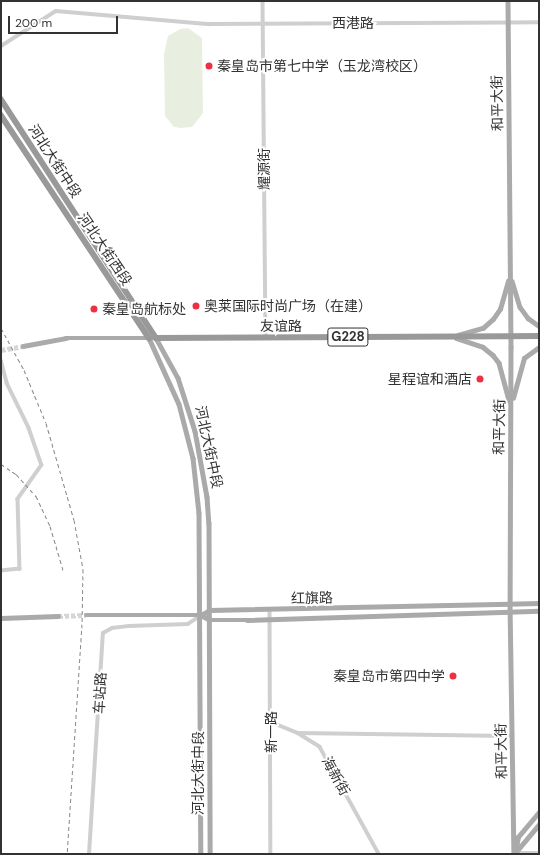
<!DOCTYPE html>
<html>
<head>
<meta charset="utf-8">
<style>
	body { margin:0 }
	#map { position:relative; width:540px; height:855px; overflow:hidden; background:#fff; font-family:"DM Sans","Noto Sans SC",sans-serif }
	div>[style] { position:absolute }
	.green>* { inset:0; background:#e8efe0 }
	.major-tunnel>* { height:4.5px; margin-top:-2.25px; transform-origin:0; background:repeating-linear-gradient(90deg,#d6d6d6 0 4.5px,transparent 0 6.5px) }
	.minor>* { height:3.5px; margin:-1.75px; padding:0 1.75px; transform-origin:1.75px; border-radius:1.75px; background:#cfcfcf }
	.major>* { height:4.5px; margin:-2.25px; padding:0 2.25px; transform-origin:2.25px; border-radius:2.25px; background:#aaa }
	.highway>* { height:5.5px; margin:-2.75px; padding:0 2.75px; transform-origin:2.75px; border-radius:2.75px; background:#999 }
	.rail>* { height:1px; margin-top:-0.5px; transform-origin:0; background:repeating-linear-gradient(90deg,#878787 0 4px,transparent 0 7px) }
	.dots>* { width:11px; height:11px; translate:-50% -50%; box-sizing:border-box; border:2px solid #fff; border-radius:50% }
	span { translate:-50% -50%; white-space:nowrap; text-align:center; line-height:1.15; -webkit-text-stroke:4px #fff; paint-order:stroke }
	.shield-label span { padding:1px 3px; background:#fff; border:1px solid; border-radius:3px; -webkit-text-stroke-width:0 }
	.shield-label { font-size:13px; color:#323232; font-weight:700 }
	.street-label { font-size:14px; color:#323232 }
	.poi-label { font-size:14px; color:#323232 }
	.left { translate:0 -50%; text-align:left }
	.right { translate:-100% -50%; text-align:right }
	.frame { position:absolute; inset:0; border:2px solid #323232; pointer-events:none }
	.scale { position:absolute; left:8px; top:16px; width:110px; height:18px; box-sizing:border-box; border:2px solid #323232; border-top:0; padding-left:5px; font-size:12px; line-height:14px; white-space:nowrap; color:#323232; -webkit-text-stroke:3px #fff; paint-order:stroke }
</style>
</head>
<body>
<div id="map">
	<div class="green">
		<div style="clip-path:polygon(188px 28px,202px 38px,203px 113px,192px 127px,181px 128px,174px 127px,165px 116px,164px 54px,168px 36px,180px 29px)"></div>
	</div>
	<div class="major-tunnel">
		<div style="left:1px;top:350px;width:22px;rotate:-10deg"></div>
		<div style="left:58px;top:616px;width:28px;rotate:-2deg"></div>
	</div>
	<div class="minor">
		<div style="left:263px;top:1px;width:337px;rotate:89.5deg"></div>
		<div style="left:1px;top:46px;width:65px;rotate:-32.5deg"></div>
		<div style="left:56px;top:11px;width:154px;rotate:4.9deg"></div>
		<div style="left:209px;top:24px;width:330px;rotate:-0.3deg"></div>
		<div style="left:1px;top:360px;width:24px;rotate:75deg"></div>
		<div style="left:7px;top:383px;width:50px;rotate:63.9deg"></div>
		<div style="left:29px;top:428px;width:39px;rotate:71deg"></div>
		<div style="left:42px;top:465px;width:42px;rotate:125.2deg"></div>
		<div style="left:18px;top:499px;width:70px;rotate:88.4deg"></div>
		<div style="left:20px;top:569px;width:19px;rotate:174deg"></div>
		<div style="left:270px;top:609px;width:245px;rotate:89.8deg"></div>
		<div style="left:271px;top:722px;width:29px;rotate:22deg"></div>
		<div style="left:298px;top:733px;width:26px;rotate:32deg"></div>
		<div style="left:320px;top:747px;width:122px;rotate:61.1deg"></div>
		<div style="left:298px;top:733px;width:213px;rotate:0.8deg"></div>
		<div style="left:514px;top:853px;width:25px"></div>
		<div style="left:89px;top:854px;width:221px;rotate:-86.4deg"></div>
		<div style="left:103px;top:633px;width:10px;rotate:-29deg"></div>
		<div style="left:112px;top:628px;width:17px;rotate:-7deg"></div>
		<div style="left:129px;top:626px;width:59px;rotate:-1.9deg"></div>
		<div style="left:188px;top:624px;width:14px;rotate:-34deg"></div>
	</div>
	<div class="major">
		<div style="left:508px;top:1px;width:346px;rotate:89.5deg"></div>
		<div style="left:511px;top:347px;width:257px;rotate:90.2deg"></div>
		<div style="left:510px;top:604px;width:249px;rotate:89.1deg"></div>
		<div style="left:512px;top:281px;width:27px;rotate:73deg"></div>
		<div style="left:520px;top:307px;width:14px;rotate:54deg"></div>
		<div style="left:528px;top:318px;width:14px;rotate:36deg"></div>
		<div style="left:458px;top:335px;width:26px;rotate:-16deg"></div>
		<div style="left:483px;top:328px;width:13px;rotate:-42deg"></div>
		<div style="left:493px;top:319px;width:12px;rotate:-55deg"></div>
		<div style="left:500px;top:309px;width:29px;rotate:-74deg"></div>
		<div style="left:149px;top:338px;width:72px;rotate:65.6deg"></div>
		<div style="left:179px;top:404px;width:56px;rotate:75.5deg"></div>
		<div style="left:193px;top:458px;width:55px;rotate:83.8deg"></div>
		<div style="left:199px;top:513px;width:341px;rotate:89.7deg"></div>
		<div style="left:456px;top:338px;width:28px;rotate:18deg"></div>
		<div style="left:483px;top:347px;width:13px;rotate:39deg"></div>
		<div style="left:493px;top:355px;width:10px;rotate:53deg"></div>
		<div style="left:499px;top:363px;width:39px;rotate:75deg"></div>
		<div style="left:23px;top:346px;width:44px;rotate:-10.5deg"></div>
		<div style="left:66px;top:338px;width:90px"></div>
		<div style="left:156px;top:338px;width:46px;rotate:61.2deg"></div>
		<div style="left:178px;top:378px;width:56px;rotate:72.2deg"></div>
		<div style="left:195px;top:431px;width:67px;rotate:79.7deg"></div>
		<div style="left:207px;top:497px;width:26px;rotate:86deg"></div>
		<div style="left:209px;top:523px;width:331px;rotate:89.8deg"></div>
		<div style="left:513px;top:398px;width:41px;rotate:-74.6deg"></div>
		<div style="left:524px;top:358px;width:19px;rotate:-36deg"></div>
		<div style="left:86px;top:615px;width:115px"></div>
		<div style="left:201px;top:615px;width:10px;rotate:-29deg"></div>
		<div style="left:210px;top:610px;width:329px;rotate:-1.2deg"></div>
		<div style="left:201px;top:615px;width:10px;rotate:29deg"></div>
		<div style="left:210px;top:620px;width:37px"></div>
		<div style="left:247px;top:620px;width:292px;rotate:-1.8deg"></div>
		<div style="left:1px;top:618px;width:57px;rotate:-2deg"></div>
		<div style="left:516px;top:848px;width:11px;rotate:-80deg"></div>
		<div style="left:518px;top:837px;width:33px;rotate:-50deg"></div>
		<div style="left:515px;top:853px;width:38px;rotate:-50deg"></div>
	</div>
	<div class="highway">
		<div style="left:1px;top:99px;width:285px;rotate:57deg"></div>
		<div style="left:156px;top:338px;width:383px;rotate:-0.3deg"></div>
		<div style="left:1px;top:115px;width:268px;rotate:56.4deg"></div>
	</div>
	<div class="rail">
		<div style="left:1px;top:328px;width:48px;rotate:61.3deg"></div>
		<div style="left:24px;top:370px;width:57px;rotate:67.5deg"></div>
		<div style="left:46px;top:423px;width:101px;rotate:73.9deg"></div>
		<div style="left:74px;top:520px;width:50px;rotate:79.6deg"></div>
		<div style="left:83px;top:569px;width:55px;rotate:91deg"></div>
		<div style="left:82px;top:624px;width:230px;rotate:93.7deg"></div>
		<div style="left:1px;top:464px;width:18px;rotate:34deg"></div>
		<div style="left:16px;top:474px;width:30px;rotate:48deg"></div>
		<div style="left:36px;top:496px;width:33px;rotate:65deg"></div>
		<div style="left:50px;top:526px;width:46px;rotate:73.5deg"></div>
	</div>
	<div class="dots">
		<div style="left:209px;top:66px;background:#ed3042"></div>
		<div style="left:196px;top:306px;background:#ed3042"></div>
		<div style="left:94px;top:309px;background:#ed3042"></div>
		<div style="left:480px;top:379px;background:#ed3042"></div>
		<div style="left:453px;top:676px;background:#ed3042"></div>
	</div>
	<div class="shield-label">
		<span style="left:348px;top:337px">G228</span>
	</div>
	<div class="street-label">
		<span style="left:353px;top:23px">西港路</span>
		<span style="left:497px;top:103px;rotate:-91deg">和平大街</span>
		<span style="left:55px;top:161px;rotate:57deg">河北大街中段</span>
		<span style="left:264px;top:169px;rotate:-90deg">耀源街</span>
		<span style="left:105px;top:249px;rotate:56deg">河北大街西段</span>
		<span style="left:281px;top:326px">友谊路</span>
		<span style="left:499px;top:427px;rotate:-89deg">和平大街</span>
		<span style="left:209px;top:447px;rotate:78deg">河北大街中段</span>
		<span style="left:312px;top:598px;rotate:-1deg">红旗路</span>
		<span style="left:100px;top:693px;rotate:-87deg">车站路</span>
		<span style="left:271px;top:732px;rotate:-90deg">新一路</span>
		<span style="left:501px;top:751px;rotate:-91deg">和平大街</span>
		<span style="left:198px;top:773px;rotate:-90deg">河北大街中段</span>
		<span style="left:336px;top:776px;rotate:61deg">海新街</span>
	</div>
	<div class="poi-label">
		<span class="left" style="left:217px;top:66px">秦皇岛市第七中学（玉龙湾校区）</span>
		<span class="left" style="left:204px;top:306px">奥莱国际时尚广场（在建）</span>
		<span class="left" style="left:102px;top:309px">秦皇岛航标处</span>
		<span class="right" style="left:472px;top:379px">星程谊和酒店</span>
		<span class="right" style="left:445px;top:676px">秦皇岛市第四中学</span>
	</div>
	<div class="frame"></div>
	<div class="scale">200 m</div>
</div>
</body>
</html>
